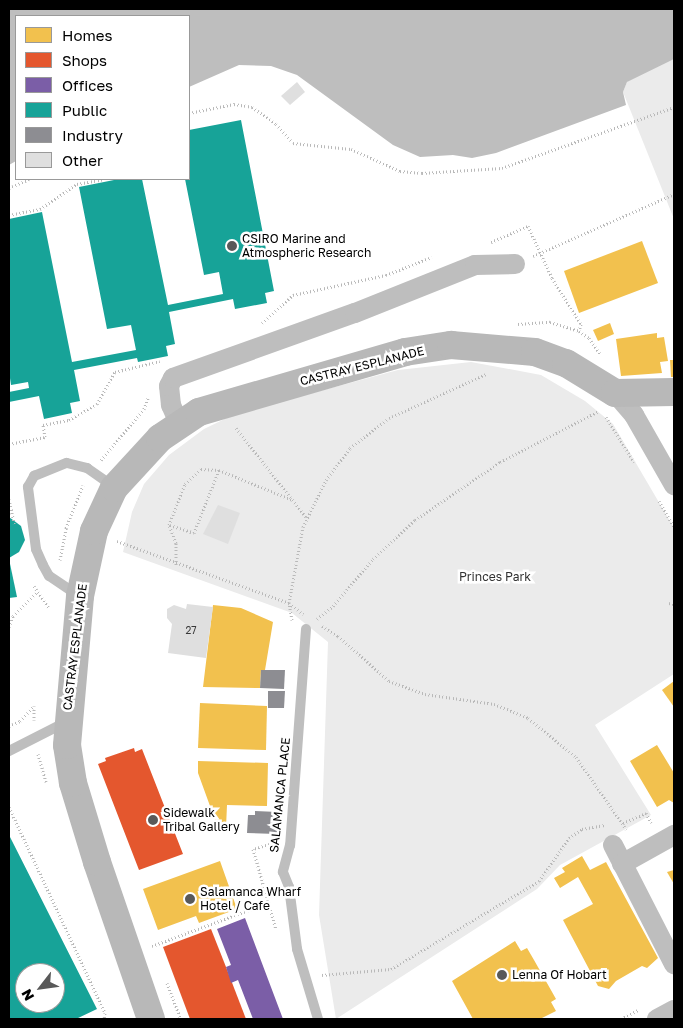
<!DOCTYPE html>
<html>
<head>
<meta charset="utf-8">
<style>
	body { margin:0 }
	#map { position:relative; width:683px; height:1028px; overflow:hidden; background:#fff; font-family:"Golos Text",sans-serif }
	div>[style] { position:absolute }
	.green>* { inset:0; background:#ebebeb }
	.water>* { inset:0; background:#bebebe }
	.homes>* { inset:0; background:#f2c14e }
	.shops>* { inset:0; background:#e4572e }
	.offices>* { inset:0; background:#7b5ea7 }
	.public>* { inset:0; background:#17a398 }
	.industry>* { inset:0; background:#8d8d92 }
	.building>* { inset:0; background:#dfdfdf }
	.path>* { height:3px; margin-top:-1.5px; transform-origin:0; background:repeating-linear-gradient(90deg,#b9b9b9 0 1px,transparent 0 3.5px) }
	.lane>* { height:10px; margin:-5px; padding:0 5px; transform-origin:5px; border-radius:5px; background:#bebebe }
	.street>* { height:20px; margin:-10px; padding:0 10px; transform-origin:10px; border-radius:10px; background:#bebebe }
	.secondary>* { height:28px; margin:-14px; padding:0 14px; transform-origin:14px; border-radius:14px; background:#b8b8b8 }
	.dots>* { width:14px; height:14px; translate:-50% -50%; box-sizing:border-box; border:2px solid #fff; border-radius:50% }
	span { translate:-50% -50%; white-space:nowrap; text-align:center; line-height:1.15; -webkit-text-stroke:5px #fff; paint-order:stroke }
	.number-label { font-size:10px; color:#383838 }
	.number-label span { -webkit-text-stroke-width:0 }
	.poi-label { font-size:12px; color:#000 }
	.left { translate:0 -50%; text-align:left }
	.street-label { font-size:12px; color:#000 }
	.park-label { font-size:12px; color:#323232 }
	.frame { position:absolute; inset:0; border:10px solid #000; pointer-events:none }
	.legend { position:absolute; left:15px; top:15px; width:175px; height:165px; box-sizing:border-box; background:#fff; border:1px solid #999; margin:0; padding:6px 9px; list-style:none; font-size:15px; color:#000 }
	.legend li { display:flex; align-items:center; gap:10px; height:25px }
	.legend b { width:25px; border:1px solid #999 }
	.north { position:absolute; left:15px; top:963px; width:50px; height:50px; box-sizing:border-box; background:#fff; border:1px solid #999; border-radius:50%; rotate:240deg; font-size:14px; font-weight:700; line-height:20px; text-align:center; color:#000 }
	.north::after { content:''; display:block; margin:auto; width:18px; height:22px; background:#595959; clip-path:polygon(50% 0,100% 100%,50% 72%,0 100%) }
</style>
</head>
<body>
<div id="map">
	<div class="green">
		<div style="clip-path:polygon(674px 59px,674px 219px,623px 92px,627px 82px,645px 69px)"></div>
		<div style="clip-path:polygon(471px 362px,541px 375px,585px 401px,613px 424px,674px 528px,674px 674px,595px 725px,651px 815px,560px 865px,537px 889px,336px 1019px,319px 915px,328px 642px,292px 613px,123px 552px,132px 512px,144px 484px,169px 455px,204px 429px,235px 414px,398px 370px)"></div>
	</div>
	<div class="water">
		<div style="clip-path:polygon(9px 9px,674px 9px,674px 59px,627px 82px,623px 92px,626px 105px,496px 153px,472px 158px,453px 155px,420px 157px,393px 145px,297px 75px,271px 66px,239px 65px,189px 87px,189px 16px,16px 16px,16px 161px,9px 165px)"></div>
	</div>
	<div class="homes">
		<div style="clip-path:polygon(642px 241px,658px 283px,579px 313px,564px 271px)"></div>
		<div style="clip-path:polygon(610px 323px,614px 334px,598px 341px,593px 330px)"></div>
		<div style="clip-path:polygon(657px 333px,657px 338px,664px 337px,668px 361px,660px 362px,662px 373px,621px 376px,616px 339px)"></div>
		<div style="clip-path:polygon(670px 360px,674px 360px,674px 377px,671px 377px)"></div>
		<div style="clip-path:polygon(213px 605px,241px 608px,273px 622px,265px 670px,261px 670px,260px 688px,203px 687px)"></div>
		<div style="clip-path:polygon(674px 681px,674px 707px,662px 690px)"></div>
		<div style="clip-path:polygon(200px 703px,267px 706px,266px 750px,198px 748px)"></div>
		<div style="clip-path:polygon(657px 745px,674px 773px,674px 803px,669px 800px,657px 807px,630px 761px)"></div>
		<div style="clip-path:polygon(198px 761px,268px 763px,267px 806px,227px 805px,226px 828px,218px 828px,198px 773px)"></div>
		<div style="clip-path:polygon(582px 856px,590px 870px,606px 862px,658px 958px,647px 968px,642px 966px,616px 981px,609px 989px,598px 986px,563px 920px,593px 904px,578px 877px,560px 888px,554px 878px,565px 872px,562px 868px)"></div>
		<div style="clip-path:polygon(220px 861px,237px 909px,199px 923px,196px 916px,158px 930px,143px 889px)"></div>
		<div style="clip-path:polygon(674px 870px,674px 884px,667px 872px)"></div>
		<div style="clip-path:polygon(515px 941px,521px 951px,527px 948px,534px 960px,556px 999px,551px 1002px,556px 1011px,540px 1019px,473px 1019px,452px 981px)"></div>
	</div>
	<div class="shops">
		<div style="clip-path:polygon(134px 748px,135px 752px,142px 749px,183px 854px,139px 870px,98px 764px,106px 761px,105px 758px)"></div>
		<div style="clip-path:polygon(211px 929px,226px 967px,246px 1019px,190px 1019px,163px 947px)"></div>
	</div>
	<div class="offices">
		<div style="clip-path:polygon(245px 918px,283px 1019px,253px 1019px,238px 980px,231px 983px,226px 967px,231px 965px,217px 929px)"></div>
	</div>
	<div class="public">
		<div style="clip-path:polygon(241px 120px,274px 291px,265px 293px,267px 303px,235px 309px,233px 299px,169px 312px,175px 344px,166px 346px,168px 356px,138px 362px,137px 358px,74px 370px,80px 401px,70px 403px,72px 413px,44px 419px,39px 396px,9px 402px,9px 392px,29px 388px,28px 382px,11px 385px,9px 371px,9px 219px,42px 212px,72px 362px,136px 350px,131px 325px,107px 329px,79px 187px,119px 179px,142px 179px,168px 305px,223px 294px,219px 272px,204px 275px,185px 179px,189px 179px,189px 130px)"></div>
		<div style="clip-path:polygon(9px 517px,21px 526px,25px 540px,19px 552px,9px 558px)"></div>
		<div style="clip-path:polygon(9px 559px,17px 597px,9px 598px)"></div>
		<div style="clip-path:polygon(evenodd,9px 835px,97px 1009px,76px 1019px,9px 1019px,9px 835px,25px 973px,55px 973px,55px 1003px,25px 1003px,25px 973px)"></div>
	</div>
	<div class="industry">
		<div style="clip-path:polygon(261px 670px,285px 670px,284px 689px,260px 688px)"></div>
		<div style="clip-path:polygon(268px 691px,285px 691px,284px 708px,268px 708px)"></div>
		<div style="clip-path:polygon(255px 811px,278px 812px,277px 834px,247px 833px,248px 815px,255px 815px)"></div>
	</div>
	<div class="building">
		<div style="clip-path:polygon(297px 82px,305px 92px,290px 105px,281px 96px)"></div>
		<div style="clip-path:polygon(218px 505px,240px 513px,228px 544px,203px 534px)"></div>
		<div style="clip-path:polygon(187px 604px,213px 607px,206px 658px,168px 653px,172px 624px,167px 618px,167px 609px,174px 605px,186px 609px)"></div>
	</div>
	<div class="path">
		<div style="left:189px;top:113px;width:46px;rotate:-11.3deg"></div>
		<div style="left:234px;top:104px;width:18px;rotate:9deg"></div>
		<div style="left:252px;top:107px;width:29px;rotate:35deg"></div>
		<div style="left:276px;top:124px;width:25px;rotate:48deg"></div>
		<div style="left:293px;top:143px;width:58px;rotate:5.9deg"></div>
		<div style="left:351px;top:149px;width:54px;rotate:24.2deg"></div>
		<div style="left:400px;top:171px;width:22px;rotate:5deg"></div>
		<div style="left:422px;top:173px;width:80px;rotate:-3.6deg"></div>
		<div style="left:502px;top:168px;width:182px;rotate:-19.5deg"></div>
		<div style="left:9px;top:188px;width:22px;rotate:-24deg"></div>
		<div style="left:9px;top:215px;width:32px;rotate:-11deg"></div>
		<div style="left:40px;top:209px;width:45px;rotate:-34deg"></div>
		<div style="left:77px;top:184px;width:27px;rotate:-10deg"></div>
		<div style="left:491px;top:242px;width:40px;rotate:-23.4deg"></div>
		<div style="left:528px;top:226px;width:57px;rotate:65.2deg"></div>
		<div style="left:552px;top:278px;width:54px;rotate:57.8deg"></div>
		<div style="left:581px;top:324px;width:7px;rotate:106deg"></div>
		<div style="left:533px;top:256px;width:154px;rotate:-23.7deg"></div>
		<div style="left:262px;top:323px;width:42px;rotate:-42.1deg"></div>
		<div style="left:293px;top:295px;width:95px;rotate:-12.1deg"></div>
		<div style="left:386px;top:275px;width:49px;rotate:-21.4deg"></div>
		<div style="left:518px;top:324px;width:32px;rotate:-4deg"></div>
		<div style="left:550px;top:322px;width:30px;rotate:17deg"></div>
		<div style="left:579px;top:331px;width:12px;rotate:35deg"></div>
		<div style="left:589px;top:338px;width:19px;rotate:55deg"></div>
		<div style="left:606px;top:417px;width:53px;rotate:58.1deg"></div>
		<div style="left:236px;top:428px;width:113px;rotate:51.8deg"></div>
		<div style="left:9px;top:444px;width:37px;rotate:-11deg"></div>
		<div style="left:45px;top:437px;width:12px;rotate:-99deg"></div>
		<div style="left:43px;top:425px;width:26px;rotate:-11deg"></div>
		<div style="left:69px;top:420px;width:32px;rotate:-30deg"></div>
		<div style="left:97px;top:404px;width:37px;rotate:-61deg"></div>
		<div style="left:115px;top:372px;width:46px;rotate:-13.7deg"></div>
		<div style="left:101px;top:460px;width:67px;rotate:-49.9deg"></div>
		<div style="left:144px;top:409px;width:12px;rotate:-70deg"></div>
		<div style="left:9px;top:499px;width:25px;rotate:78deg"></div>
		<div style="left:659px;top:501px;width:30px;rotate:60deg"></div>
		<div style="left:170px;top:525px;width:25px;rotate:18deg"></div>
		<div style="left:194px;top:533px;width:68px;rotate:-68.4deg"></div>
		<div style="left:117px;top:541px;width:183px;rotate:19.8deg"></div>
		<div style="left:289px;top:603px;width:18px;rotate:38deg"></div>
		<div style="left:60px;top:560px;width:33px;rotate:-79deg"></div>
		<div style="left:66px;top:528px;width:46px;rotate:-68.4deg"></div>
		<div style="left:176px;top:565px;width:22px;rotate:-90deg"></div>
		<div style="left:176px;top:543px;width:19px;rotate:-111deg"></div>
		<div style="left:169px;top:525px;width:44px;rotate:-68.7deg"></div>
		<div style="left:185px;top:484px;width:22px;rotate:-43deg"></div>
		<div style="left:201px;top:469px;width:18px;rotate:3deg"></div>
		<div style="left:219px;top:470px;width:80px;rotate:22.1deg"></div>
		<div style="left:34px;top:586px;width:27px;rotate:56deg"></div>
		<div style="left:669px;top:603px;width:5px;rotate:11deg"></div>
		<div style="left:317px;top:619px;width:21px;rotate:-39deg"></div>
		<div style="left:333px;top:606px;width:62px;rotate:-49.6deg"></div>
		<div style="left:373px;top:559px;width:57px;rotate:-42.9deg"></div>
		<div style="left:415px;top:520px;width:103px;rotate:-34.3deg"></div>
		<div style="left:500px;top:462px;width:111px;rotate:-27.3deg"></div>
		<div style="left:292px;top:620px;width:17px;rotate:-100deg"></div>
		<div style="left:289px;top:603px;width:77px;rotate:-79.6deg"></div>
		<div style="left:303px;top:527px;width:52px;rotate:-63.9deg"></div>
		<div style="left:326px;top:480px;width:40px;rotate:-53deg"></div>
		<div style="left:350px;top:448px;width:49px;rotate:-37.6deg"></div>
		<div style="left:389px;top:418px;width:107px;rotate:-24.4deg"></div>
		<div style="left:322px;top:626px;width:19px;rotate:32deg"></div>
		<div style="left:338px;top:636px;width:68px;rotate:41.4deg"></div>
		<div style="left:389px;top:681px;width:38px;rotate:20deg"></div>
		<div style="left:425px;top:694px;width:70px;rotate:8.2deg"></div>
		<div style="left:494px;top:704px;width:37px;rotate:22deg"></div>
		<div style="left:528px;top:718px;width:62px;rotate:39.1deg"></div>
		<div style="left:576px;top:757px;width:88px;rotate:55.2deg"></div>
		<div style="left:9px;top:627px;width:12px;rotate:-70deg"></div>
		<div style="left:13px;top:616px;width:34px;rotate:-45deg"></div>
		<div style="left:34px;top:706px;width:14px;rotate:90deg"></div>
		<div style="left:9px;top:726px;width:12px;rotate:-24deg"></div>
		<div style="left:20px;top:721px;width:19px;rotate:-47deg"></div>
		<div style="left:38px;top:754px;width:29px;rotate:74deg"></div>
		<div style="left:9px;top:807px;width:227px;rotate:65deg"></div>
		<div style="left:105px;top:1013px;width:6px;rotate:99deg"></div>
		<div style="left:623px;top:823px;width:25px;rotate:-23deg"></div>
		<div style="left:646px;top:813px;width:11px;rotate:63deg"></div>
		<div style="left:276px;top:842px;width:24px;rotate:163deg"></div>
		<div style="left:253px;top:849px;width:83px;rotate:74deg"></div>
		<div style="left:152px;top:946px;width:126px;rotate:-20.4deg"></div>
		<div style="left:322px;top:975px;width:69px;rotate:-5deg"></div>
		<div style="left:391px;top:969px;width:172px;rotate:-30.7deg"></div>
		<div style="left:539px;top:881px;width:52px;rotate:-55.1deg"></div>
		<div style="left:569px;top:838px;width:16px;rotate:-35deg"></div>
		<div style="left:582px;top:829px;width:23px;rotate:-10deg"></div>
		<div style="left:167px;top:983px;width:39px;rotate:69deg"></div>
		<div style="left:621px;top:1019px;width:19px;rotate:-28deg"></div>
	</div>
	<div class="lane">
		<div style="left:79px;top:596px;width:36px;rotate:-146deg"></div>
		<div style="left:49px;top:576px;width:13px;rotate:-119deg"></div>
		<div style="left:43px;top:565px;width:17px;rotate:-114deg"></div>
		<div style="left:36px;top:549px;width:63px;rotate:-97.4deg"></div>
		<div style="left:28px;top:487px;width:13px;rotate:-61deg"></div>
		<div style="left:34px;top:476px;width:35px;rotate:-22deg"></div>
		<div style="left:67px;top:463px;width:21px;rotate:14deg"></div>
		<div style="left:87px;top:468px;width:33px;rotate:35deg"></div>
		<div style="left:306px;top:629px;width:217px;rotate:94.2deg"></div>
		<div style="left:290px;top:845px;width:28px;rotate:105deg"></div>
		<div style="left:283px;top:872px;width:16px;rotate:68deg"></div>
		<div style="left:289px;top:887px;width:63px;rotate:82.6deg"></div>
		<div style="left:297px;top:949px;width:73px;rotate:73.3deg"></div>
		<div style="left:9px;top:751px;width:64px;rotate:-27deg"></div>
	</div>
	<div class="street">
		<div style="left:615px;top:393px;width:29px;rotate:49deg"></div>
		<div style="left:634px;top:415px;width:81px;rotate:60.3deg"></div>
		<div style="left:179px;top:423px;width:20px;rotate:-114deg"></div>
		<div style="left:171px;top:405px;width:19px;rotate:-96deg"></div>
		<div style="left:169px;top:386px;width:9px;rotate:-63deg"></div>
		<div style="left:173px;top:378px;width:193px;rotate:-19.7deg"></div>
		<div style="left:355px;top:313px;width:129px;rotate:-21.8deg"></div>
		<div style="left:475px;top:265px;width:40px;rotate:-1.4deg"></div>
		<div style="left:613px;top:845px;width:134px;rotate:62.9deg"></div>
		<div style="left:622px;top:864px;width:60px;rotate:-29.1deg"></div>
		<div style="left:657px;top:1019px;width:19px;rotate:-28deg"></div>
	</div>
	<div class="secondary">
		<div style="left:151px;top:1019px;width:166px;rotate:-109deg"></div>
		<div style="left:97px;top:862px;width:83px;rotate:-106.9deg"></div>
		<div style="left:73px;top:783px;width:38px;rotate:-99deg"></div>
		<div style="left:67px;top:745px;width:150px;rotate:-85deg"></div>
		<div style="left:80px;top:596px;width:66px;rotate:-77.8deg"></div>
		<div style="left:94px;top:531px;width:47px;rotate:-65.1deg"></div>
		<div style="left:114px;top:488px;width:68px;rotate:-47.4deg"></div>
		<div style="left:160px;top:438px;width:47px;rotate:-33.7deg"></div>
		<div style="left:199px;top:412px;width:215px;rotate:-16.2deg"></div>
		<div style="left:405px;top:352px;width:47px;rotate:-8.7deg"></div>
		<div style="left:451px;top:345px;width:84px;rotate:4.8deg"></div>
		<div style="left:535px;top:352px;width:33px;rotate:20deg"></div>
		<div style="left:566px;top:363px;width:57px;rotate:31.5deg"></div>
		<div style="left:615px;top:393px;width:59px;rotate:-1deg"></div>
	</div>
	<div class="dots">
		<div style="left:232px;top:246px;background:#595959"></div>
		<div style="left:153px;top:820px;background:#595959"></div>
		<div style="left:190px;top:899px;background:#595959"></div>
		<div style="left:502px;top:975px;background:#595959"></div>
	</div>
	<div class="number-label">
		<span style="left:191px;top:631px">27</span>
	</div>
	<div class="poi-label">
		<span class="left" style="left:242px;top:246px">CSIRO Marine and<br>Atmospheric Research</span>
		<span class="left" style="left:163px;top:820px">Sidewalk<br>Tribal Gallery</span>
		<span class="left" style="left:200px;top:899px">Salamanca Wharf<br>Hotel / Cafe</span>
		<span class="left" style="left:512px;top:975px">Lenna Of Hobart</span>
	</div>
	<div class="street-label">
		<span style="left:362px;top:366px;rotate:-14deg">CASTRAY ESPLANADE</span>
		<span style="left:75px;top:647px;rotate:-83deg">CASTRAY ESPLANADE</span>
		<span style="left:280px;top:795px;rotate:-84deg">SALAMANCA PLACE</span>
	</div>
	<div class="park-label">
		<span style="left:495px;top:577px">Princes Park</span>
	</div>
	<div class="frame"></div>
	<ul class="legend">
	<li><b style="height:14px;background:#f2c14e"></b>Homes</li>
	<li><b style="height:14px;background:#e4572e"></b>Shops</li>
	<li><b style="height:14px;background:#7b5ea7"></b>Offices</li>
	<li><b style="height:14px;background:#17a398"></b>Public</li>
	<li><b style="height:14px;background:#8d8d92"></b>Industry</li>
	<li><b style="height:14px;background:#dfdfdf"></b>Other</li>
	</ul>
	<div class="north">N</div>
</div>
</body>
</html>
